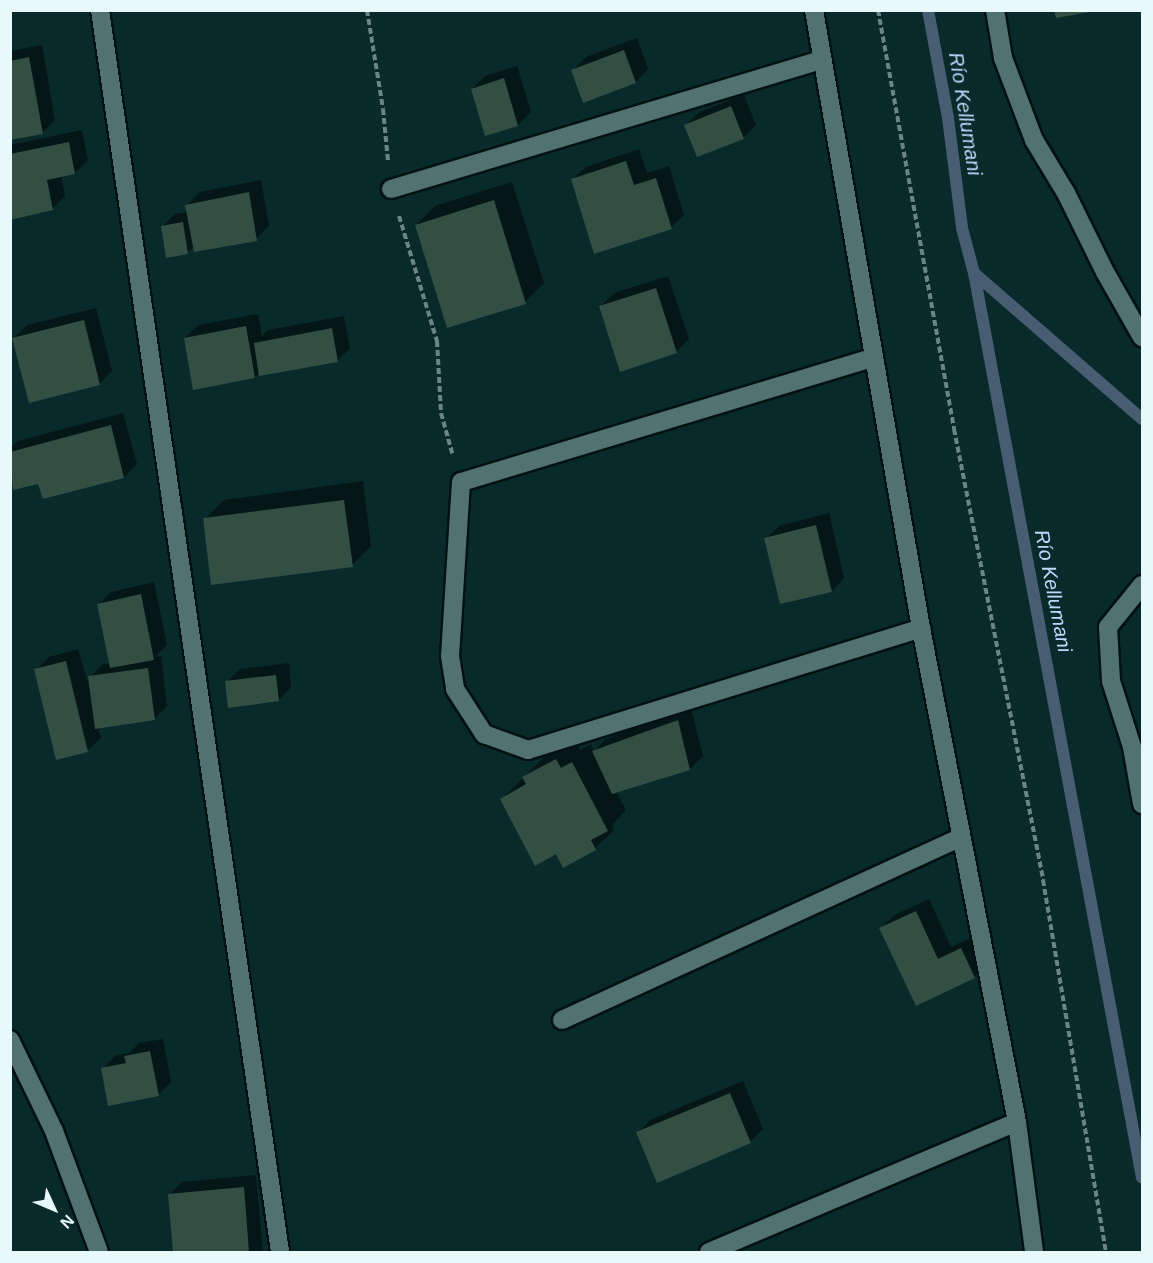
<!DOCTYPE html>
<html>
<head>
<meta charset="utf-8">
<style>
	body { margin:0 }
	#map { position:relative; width:1153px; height:1263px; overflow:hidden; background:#082a2a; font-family:Arial,sans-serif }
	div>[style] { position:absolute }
	.shadow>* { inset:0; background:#0007 }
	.stream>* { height:12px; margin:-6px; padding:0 6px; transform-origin:6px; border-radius:6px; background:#485c72 }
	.building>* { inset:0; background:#334e43 }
	.path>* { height:4px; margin-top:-2px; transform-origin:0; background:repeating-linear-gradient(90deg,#6a8584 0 6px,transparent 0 9px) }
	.roads { filter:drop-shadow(2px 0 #011) drop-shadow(-2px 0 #011) drop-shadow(0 2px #011) drop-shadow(0 -2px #011) }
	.street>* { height:18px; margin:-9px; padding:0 9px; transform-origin:9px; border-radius:9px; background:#527272 }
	span { translate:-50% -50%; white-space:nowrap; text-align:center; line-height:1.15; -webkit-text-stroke:4.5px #082a2a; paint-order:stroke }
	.water-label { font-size:20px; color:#bad9fc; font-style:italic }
	.frame { position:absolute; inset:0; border:12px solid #e7f9f8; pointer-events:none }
	.north { position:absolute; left:24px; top:1179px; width:60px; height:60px; -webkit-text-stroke:4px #082a2a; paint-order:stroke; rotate:134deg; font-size:16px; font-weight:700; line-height:24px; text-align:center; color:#e7f9f8 }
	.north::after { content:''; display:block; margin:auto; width:21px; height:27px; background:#e7f9f8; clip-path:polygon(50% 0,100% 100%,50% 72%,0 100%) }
</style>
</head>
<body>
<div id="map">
	<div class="shadow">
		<div style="clip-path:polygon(637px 38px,648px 69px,636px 82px,573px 70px,586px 57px)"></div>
		<div style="clip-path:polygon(42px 45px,55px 120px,42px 133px,10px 138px,10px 51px)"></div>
		<div style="clip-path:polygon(517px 66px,531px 112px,518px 125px,472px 89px,485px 76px)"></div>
		<div style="clip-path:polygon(744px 95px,756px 125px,743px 138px,686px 125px,699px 112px)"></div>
		<div style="clip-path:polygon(82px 130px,88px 160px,75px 173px,61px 175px,65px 196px,52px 209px,10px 218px,10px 145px)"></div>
		<div style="clip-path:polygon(639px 149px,647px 173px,669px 166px,684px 215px,671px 227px,573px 179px,586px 167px)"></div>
		<div style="clip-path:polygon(261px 180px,269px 226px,256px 239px,194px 246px,188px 252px,162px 227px,175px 214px,188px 212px,187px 205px,200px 192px)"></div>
		<div style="clip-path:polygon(512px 182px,544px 283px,525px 302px,416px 225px,435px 206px)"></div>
		<div style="clip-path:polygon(668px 276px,689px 339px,676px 352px,601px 306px,614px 293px)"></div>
		<div style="clip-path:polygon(96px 308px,112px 371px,99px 384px,14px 338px,27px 325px)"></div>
		<div style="clip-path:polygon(258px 314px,262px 336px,268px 330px,344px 316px,350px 348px,337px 361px,260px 372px,255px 377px,185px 338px,198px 325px)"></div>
		<div style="clip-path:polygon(123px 413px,137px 464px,124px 477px,39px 482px,15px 488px,10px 473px,10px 449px,18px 441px)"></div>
		<div style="clip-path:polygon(363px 481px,371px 546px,352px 565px,205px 519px,224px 500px)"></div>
		<div style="clip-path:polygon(829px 513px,844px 578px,832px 591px,766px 539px,779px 526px)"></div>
		<div style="clip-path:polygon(154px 582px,167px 645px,155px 657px,161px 656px,167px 706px,154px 719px,98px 727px,101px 738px,88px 750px,36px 670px,49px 657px,78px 649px,92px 696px,90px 677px,103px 664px,111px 663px,99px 605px,111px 592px)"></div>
		<div style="clip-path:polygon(289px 663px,291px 687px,279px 700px,227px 682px,240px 669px)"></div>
		<div style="clip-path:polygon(691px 708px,703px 756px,690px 769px,616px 791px,626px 810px,612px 825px,614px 830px,595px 848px,557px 852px,502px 799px,543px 758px,575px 741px,580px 750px,591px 744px,594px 751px,606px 739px)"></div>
		<div style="clip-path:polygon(929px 899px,951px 947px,974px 936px,987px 964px,974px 977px,916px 1004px,881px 928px,894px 915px)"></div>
		<div style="clip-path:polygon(163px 1039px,171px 1082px,158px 1095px,103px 1069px,115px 1056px,129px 1053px,139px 1043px)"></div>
		<div style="clip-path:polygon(743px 1081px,763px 1129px,750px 1142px,638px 1133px,650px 1120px)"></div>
		<div style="clip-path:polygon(256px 1175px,263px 1252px,174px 1252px,169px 1195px,182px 1182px)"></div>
	</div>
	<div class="stream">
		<div style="left:928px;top:10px;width:110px;rotate:79.5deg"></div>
		<div style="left:948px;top:118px;width:111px;rotate:82.7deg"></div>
		<div style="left:962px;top:228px;width:47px;rotate:75.1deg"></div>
		<div style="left:974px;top:273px;width:920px;rotate:79.48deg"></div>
		<div style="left:974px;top:273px;width:223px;rotate:41deg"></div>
	</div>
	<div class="building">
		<div style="clip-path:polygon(1054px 10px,1090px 10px,1090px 12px,1056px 18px)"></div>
		<div style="clip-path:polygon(624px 50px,636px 83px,583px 103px,571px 70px)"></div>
		<div style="clip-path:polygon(29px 57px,43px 134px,10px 140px,10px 61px)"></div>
		<div style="clip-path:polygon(504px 78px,518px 126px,485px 136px,471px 89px)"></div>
		<div style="clip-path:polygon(731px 106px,744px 139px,697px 157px,684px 125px)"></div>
		<div style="clip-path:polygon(69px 142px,75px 174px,47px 180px,53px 210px,10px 220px,10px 154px)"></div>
		<div style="clip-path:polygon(626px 161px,634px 185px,656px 178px,672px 229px,594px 254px,571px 179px)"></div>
		<div style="clip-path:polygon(249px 192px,257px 241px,194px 252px,185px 205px)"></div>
		<div style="clip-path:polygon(494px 200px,526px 304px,447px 328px,415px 225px)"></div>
		<div style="clip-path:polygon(183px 222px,188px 254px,166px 258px,161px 226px)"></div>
		<div style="clip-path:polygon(656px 288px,677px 353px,620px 372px,599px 306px)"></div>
		<div style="clip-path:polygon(84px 320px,100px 385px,29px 403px,12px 338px)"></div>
		<div style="clip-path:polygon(246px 326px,255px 378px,193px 390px,184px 338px)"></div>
		<div style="clip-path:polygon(332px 328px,338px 362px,259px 376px,254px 343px)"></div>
		<div style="clip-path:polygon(111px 425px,124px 478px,43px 499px,38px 484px,13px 490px,10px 452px)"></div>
		<div style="clip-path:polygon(344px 500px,353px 567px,211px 585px,203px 518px)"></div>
		<div style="clip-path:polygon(816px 525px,832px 592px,780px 604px,764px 538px)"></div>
		<div style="clip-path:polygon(141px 594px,154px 660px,110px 668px,97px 604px)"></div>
		<div style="clip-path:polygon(66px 661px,88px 752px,56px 760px,34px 669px)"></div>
		<div style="clip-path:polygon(148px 668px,155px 720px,95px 729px,88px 676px)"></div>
		<div style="clip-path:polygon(276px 675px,279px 701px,228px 708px,225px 681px)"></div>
		<div style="clip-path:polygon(678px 720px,690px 770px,612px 794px,592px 751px)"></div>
		<div style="clip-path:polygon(556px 759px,561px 768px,572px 762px,608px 831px,591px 840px,596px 850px,563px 868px,556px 854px,535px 866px,500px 799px,526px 784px,522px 777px)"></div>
		<div style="clip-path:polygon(916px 911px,938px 959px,961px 948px,975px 978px,916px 1006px,879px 928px)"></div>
		<div style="clip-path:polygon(150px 1051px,159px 1096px,108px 1106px,101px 1068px,126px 1063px,124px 1056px)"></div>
		<div style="clip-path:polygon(730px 1093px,751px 1143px,657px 1183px,636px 1132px)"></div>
		<div style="clip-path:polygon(244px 1187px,249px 1252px,173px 1252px,168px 1194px)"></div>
	</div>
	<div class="path">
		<div style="left:367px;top:10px;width:100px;rotate:80.8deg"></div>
		<div style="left:383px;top:109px;width:52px;rotate:84.5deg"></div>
		<div style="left:878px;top:10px;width:426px;rotate:79.7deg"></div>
		<div style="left:954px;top:429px;width:460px;rotate:78.8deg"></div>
		<div style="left:1043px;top:880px;width:377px;rotate:80.4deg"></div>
		<div style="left:399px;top:216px;width:131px;rotate:73.1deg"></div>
		<div style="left:437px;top:341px;width:72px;rotate:86.8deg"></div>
		<div style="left:441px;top:413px;width:45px;rotate:74.4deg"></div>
	</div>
	<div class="roads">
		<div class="street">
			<div style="left:100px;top:10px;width:1255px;rotate:81.75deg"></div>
			<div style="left:814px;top:10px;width:627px;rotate:80.18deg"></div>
			<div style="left:921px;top:628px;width:503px;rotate:79deg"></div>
			<div style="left:1017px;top:1122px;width:131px;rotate:82.5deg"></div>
			<div style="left:995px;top:10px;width:49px;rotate:80.5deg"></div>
			<div style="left:1003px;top:58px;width:88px;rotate:69.3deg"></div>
			<div style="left:1034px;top:140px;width:62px;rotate:58.9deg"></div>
			<div style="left:1066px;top:193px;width:88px;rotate:63.7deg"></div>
			<div style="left:1105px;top:272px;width:75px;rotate:60.4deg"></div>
			<div style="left:391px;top:189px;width:450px;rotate:-16.7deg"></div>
			<div style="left:872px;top:358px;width:429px;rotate:163.2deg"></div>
			<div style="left:461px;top:482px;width:174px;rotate:93.6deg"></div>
			<div style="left:450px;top:656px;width:33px;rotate:81deg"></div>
			<div style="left:455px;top:689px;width:54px;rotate:57.2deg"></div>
			<div style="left:484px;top:734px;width:47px;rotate:20deg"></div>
			<div style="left:528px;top:750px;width:412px;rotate:-17.2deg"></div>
			<div style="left:1142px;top:585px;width:54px;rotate:129deg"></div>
			<div style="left:1108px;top:627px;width:54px;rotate:86.8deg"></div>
			<div style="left:1111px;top:681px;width:69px;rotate:72.3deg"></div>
			<div style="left:1132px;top:747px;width:58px;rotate:80deg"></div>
			<div style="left:562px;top:1020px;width:438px;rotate:-24.6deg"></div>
			<div style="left:10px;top:1040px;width:101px;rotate:64.2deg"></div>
			<div style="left:54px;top:1131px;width:129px;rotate:69.6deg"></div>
			<div style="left:709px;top:1252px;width:334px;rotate:-22.9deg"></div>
		</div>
	</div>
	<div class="water-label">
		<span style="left:965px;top:114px;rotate:81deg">Río Kellumani</span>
		<span style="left:1053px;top:591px;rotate:79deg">Río Kellumani</span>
	</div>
	<div class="frame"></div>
	<div class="north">N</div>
</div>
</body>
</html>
